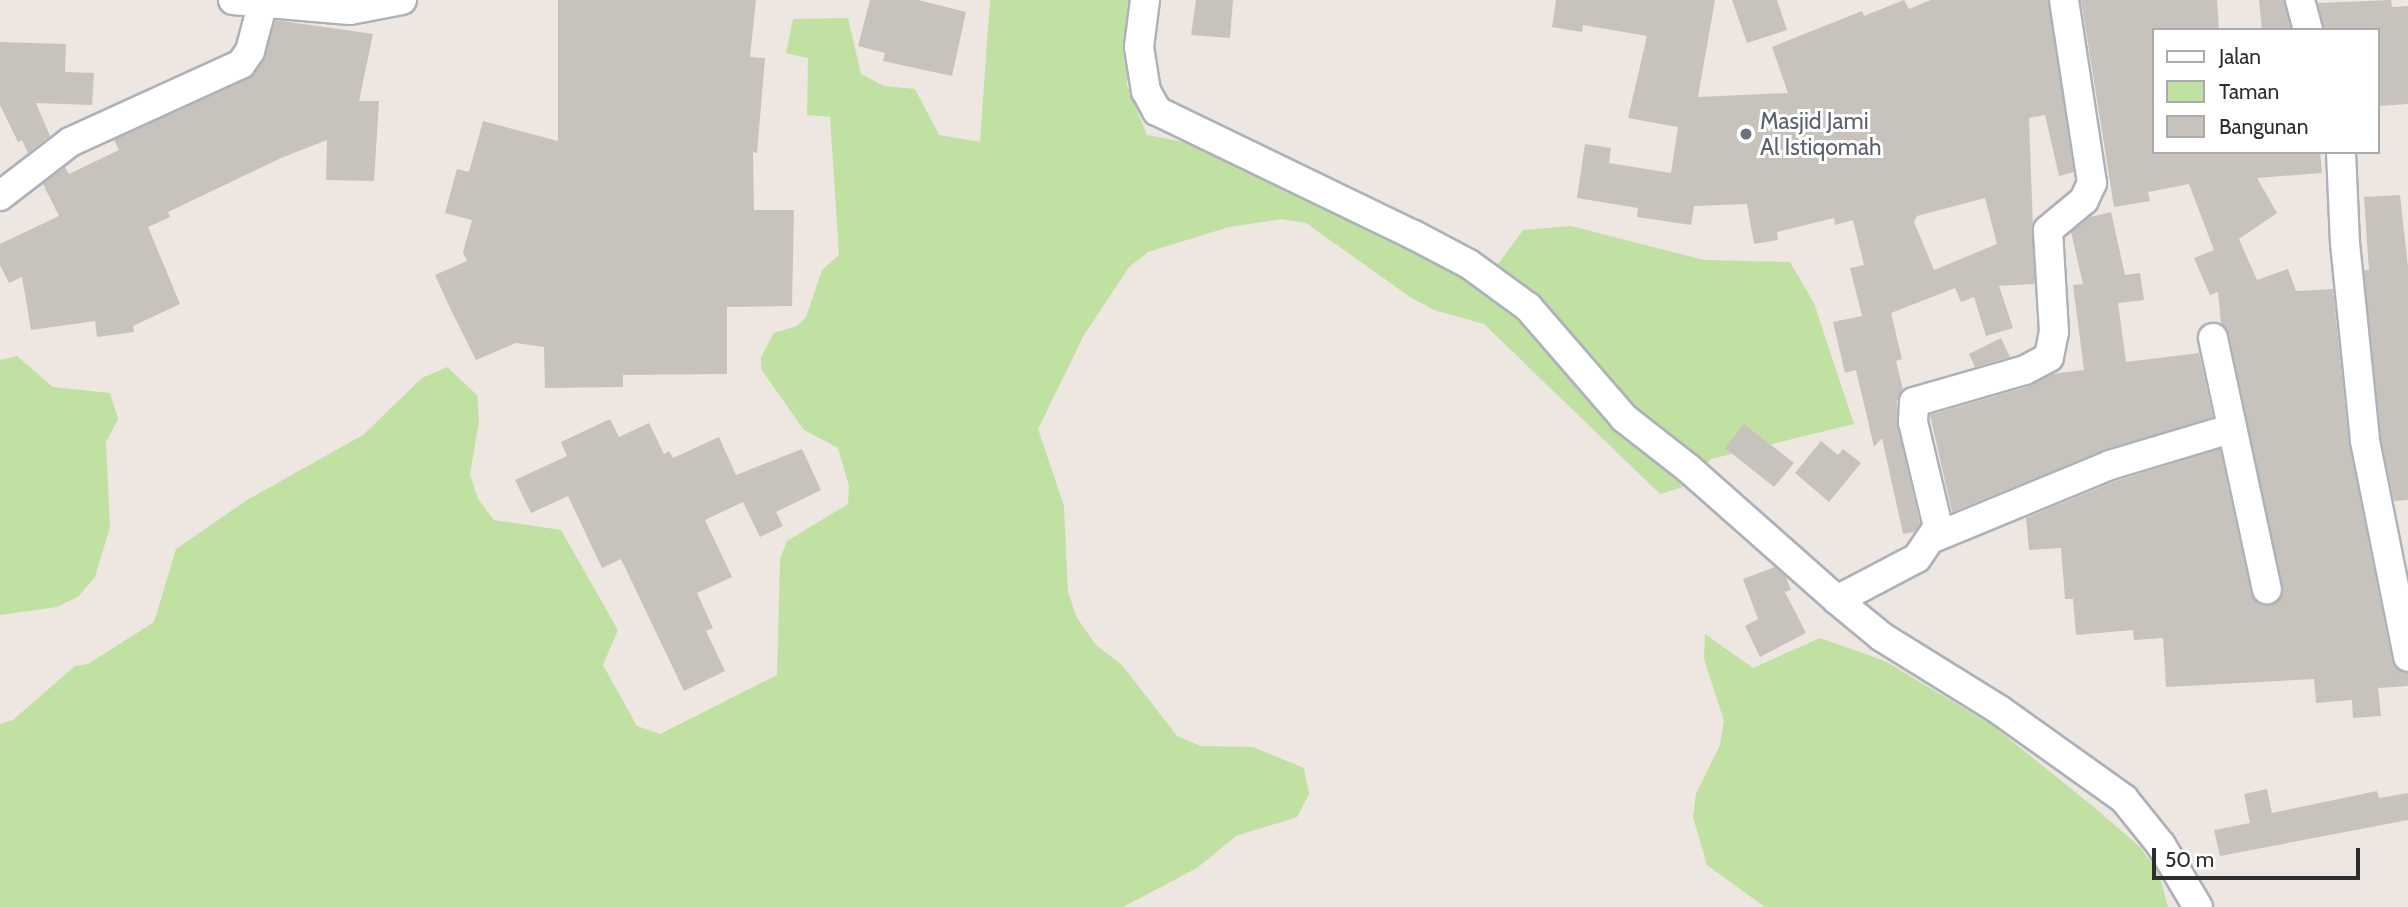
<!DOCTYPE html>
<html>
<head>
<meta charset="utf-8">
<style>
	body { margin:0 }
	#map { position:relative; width:2408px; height:907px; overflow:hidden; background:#eee6e1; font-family:Cabin,sans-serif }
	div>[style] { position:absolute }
	.green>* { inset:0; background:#c0e1a1 }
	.building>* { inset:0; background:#c7c2bc }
	.roads { filter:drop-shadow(2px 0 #adb1b9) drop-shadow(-2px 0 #adb1b9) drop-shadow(0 2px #adb1b9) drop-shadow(0 -2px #adb1b9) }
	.minor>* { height:28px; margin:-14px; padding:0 14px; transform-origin:14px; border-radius:14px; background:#fff }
	.dots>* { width:19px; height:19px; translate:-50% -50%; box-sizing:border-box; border:4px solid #fff; border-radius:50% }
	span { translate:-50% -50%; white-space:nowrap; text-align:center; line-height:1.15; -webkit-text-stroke:6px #fff; paint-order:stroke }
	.worship-label { font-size:23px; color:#5b616d }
	.left { translate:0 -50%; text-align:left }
	.legend { position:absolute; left:2152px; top:28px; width:228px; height:126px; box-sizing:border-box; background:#fff; border:2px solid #ababab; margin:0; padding:9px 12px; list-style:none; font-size:21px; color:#2d2d2d }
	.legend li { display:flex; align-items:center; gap:14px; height:35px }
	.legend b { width:35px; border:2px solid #ababab }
	.scale { position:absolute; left:2152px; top:848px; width:208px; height:32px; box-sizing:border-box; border:4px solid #2d2d2d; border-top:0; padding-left:9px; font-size:21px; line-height:24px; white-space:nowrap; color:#2d2d2d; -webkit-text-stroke:5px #fff; paint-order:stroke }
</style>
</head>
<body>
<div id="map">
	<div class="green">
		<div style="clip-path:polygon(990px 0,1131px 0,1127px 85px,1147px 135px,1215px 148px,1473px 276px,1499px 263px,1523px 230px,1571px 226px,1704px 260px,1790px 262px,1814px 303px,1854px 424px,1711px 459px,1686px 486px,1660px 494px,1484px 324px,1434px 310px,1410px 297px,1306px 223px,1281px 219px,1229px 227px,1148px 252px,1129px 267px,1084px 335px,1038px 429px,1064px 506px,1068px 592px,1077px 618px,1096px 645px,1122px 665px,1177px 736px,1201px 746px,1253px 747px,1304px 768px,1309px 794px,1297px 817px,1236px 836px,1197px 868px,1123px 907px,0 907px,0 724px,13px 720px,75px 666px,88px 664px,154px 622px,176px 549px,247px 500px,363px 435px,422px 378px,447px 367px,477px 395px,479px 420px,470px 475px,478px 499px,494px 520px,561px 530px,618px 630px,603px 665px,637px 726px,660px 734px,777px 675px,780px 559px,787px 541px,848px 504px,849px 486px,838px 448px,804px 430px,761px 369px,761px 357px,774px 333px,797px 326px,806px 317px,822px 270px,839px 255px,830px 117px,807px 115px,808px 58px,786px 53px,793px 19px,848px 18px,861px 74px,884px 86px,915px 89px,939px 135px,980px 142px)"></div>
		<div style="clip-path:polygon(17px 356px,53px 387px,110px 393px,118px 419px,106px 442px,110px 527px,95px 577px,79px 596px,57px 607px,0 615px,0 360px)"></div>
		<div style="clip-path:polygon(1705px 634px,1753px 668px,1820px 638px,1885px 661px,1992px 725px,2095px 808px,2139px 846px,2159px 873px,2168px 907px,1765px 907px,1707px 865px,1693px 817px,1696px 794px,1720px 745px,1724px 721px,1704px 659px)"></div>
	</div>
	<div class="building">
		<div style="clip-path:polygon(558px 0,756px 0,750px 57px,765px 58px,757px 153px,753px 152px,754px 210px,794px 210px,792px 306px,727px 307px,727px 374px,623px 375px,623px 387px,545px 388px,544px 347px,516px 343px,476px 360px,449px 306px,435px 275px,467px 261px,463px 252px,472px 220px,445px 213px,457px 169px,469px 172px,483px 121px,558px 141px)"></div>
		<div style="clip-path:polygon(870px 0,918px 0,966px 12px,952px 76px,883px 61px,885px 53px,858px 46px)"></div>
		<div style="clip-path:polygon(1196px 0,1233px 0,1230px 38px,1191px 35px)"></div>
		<div style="clip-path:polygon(evenodd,1556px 0,1715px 0,1698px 97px,1788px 93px,1772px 47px,1862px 11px,1864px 16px,1904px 0,1909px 9px,1931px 0,2048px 0,2074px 172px,2059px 176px,2045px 115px,2029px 118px,2035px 284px,1999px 286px,2013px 328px,1986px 336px,1974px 297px,1961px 302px,1955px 288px,1891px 313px,1902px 359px,1896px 361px,1903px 390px,1897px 401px,1897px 425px,1920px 524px,1915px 532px,1903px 534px,1882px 438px,1874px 447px,1856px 370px,1845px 373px,1833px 322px,1862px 316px,1850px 268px,1864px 265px,1853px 220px,1835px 225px,1834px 218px,1777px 232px,1778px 240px,1754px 244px,1747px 204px,1694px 206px,1691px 225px,1637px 217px,1638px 208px,1577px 198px,1585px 144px,1611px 148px,1609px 163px,1671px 173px,1678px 127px,1628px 118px,1647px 36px,1583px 25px,1582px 32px,1552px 27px,1556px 0,1985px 198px,1997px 244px,1934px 270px,1914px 222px,1917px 216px,1985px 198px)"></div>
		<div style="clip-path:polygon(1732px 0,1777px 0,1787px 30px,1747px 43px)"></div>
		<div style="clip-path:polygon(2081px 0,2217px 0,2219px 30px,2154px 30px,2154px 152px,2320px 152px,2322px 173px,2257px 178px,2277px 213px,2239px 239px,2257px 280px,2288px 269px,2296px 291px,2333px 289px,2349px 444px,2392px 660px,2396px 668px,2408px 673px,2408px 686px,2378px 688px,2381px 716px,2353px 718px,2352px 700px,2316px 703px,2314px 679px,2166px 687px,2163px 638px,2134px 640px,2133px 630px,2076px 635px,2073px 599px,2065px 599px,2061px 548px,2029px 550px,2026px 518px,2116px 481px,2220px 449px,2251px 593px,2261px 605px,2270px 605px,2283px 593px,2229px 334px,2221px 324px,2218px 292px,2210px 295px,2194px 258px,2214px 250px,2189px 184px,2148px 192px,2150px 201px,2114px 207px)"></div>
		<div style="clip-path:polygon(2259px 0,2284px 0,2291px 30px,2262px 30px)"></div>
		<div style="clip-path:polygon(2391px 0,2392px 7px,2408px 6px,2408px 104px,2378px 106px,2378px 30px,2324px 30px,2318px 3px)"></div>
		<div style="clip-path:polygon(275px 20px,373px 34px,359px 101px,379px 101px,374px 181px,326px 180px,327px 140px,281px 158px,168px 212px,170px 217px,148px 227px,180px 304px,133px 326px,134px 332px,97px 337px,95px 321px,31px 330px,22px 277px,9px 283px,0 265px,0 244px,59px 216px,43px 184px,65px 167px,69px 174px,119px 150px,114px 140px,248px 79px,264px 60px)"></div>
		<div style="clip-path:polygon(0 42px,66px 44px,65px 72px,94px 73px,92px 105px,36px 103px,50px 136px,28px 153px,22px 140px,18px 142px,0 105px)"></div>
		<div style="clip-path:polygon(2400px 195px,2408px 267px,2408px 500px,2394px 501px,2381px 439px,2364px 270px,2369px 270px,2364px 197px)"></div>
		<div style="clip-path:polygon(2111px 212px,2125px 275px,2140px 273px,2144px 300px,2118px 303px,2126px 362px,2199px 353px,2213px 417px,2104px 450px,1952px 512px,1930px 415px,2030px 386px,2052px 374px,2084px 370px,2073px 285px,2083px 284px,2071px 232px,2090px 217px)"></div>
		<div style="clip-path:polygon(2001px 338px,2010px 357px,1975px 367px,1969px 354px)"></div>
		<div style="clip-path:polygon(610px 419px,619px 437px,649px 423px,664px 454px,669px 451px,673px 458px,719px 437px,736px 475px,802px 449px,821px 490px,776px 512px,783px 526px,760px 537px,743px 502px,705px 520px,732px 577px,697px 593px,713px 628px,706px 631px,725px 671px,684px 691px,621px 559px,602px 568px,568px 496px,531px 513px,515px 480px,567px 456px,561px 442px)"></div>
		<div style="clip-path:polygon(1744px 424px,1794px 463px,1774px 487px,1725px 448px)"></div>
		<div style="clip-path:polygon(1821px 441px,1838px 455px,1843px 449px,1861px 463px,1829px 502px,1795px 473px)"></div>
		<div style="clip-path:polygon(1775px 567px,1786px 577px,1791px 590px,1785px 592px,1806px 633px,1760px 657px,1745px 626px,1758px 619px,1743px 579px)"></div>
		<div style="clip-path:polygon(2267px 789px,2272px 813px,2377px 791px,2379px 798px,2408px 793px,2408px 820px,2220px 856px,2214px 830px,2250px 823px,2244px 794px)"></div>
	</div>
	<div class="roads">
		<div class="minor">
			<div style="left:233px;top:0;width:117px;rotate:4.9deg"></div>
			<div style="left:350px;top:10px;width:53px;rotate:-10.9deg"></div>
			<div style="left:1145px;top:0;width:47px;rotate:97.3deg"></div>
			<div style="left:1139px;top:47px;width:45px;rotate:81deg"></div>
			<div style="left:1146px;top:91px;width:23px;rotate:61deg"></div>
			<div style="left:1157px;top:111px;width:283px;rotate:25.8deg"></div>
			<div style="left:1412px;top:234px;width:64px;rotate:27.8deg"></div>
			<div style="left:1469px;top:264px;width:73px;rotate:36.1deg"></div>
			<div style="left:1528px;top:307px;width:147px;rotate:49.1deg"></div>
			<div style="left:1624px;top:418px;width:81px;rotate:38deg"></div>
			<div style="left:1688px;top:468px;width:199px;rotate:41.5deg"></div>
			<div style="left:1837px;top:600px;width:58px;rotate:39.4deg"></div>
			<div style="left:1882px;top:637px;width:137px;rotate:31.8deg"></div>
			<div style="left:1998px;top:709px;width:155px;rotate:35.5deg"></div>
			<div style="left:2124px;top:799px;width:59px;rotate:51.2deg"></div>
			<div style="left:2161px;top:845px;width:72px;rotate:59.2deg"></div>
			<div style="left:2300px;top:0;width:31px;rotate:75deg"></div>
			<div style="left:2341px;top:152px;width:91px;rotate:87.5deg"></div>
			<div style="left:2345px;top:243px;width:199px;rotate:84.2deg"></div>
			<div style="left:2365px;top:441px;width:220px;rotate:78.7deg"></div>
			<div style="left:0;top:196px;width:88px;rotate:-37.6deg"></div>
			<div style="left:70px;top:142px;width:188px;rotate:-24.5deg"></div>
			<div style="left:241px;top:64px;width:16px;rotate:-55deg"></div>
			<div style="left:250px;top:51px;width:51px;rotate:-75.1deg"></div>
			<div style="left:2213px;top:338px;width:257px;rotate:77.9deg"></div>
			<div style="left:1933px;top:538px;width:191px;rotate:-22.4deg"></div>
			<div style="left:2110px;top:465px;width:125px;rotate:-16.7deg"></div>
			<div style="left:1837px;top:600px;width:90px;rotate:-27.7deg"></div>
			<div style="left:1917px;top:558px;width:37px;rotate:-56deg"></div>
			<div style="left:1938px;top:527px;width:108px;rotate:-103.4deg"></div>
			<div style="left:1913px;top:422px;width:20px;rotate:-87deg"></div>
			<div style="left:1914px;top:402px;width:116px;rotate:-16.1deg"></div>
			<div style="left:2025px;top:370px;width:27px;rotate:-28deg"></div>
			<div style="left:2049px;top:357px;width:25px;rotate:-79deg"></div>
			<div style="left:2054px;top:332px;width:102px;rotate:-93.4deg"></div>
			<div style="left:2048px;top:230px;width:47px;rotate:-39.8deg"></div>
			<div style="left:2084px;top:200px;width:19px;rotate:-65deg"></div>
			<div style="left:2092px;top:183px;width:185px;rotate:-98.7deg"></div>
		</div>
	</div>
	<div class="dots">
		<div style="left:1746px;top:134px;background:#6b7280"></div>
	</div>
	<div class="worship-label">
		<span class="left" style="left:1760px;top:134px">Masjid Jami<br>Al Istiqomah</span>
	</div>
	<ul class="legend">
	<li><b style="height:9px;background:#fff"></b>Jalan</li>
	<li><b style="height:19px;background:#c0e1a1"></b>Taman</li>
	<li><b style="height:19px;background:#c7c2bc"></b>Bangunan</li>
	</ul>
	<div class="scale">50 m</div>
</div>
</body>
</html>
